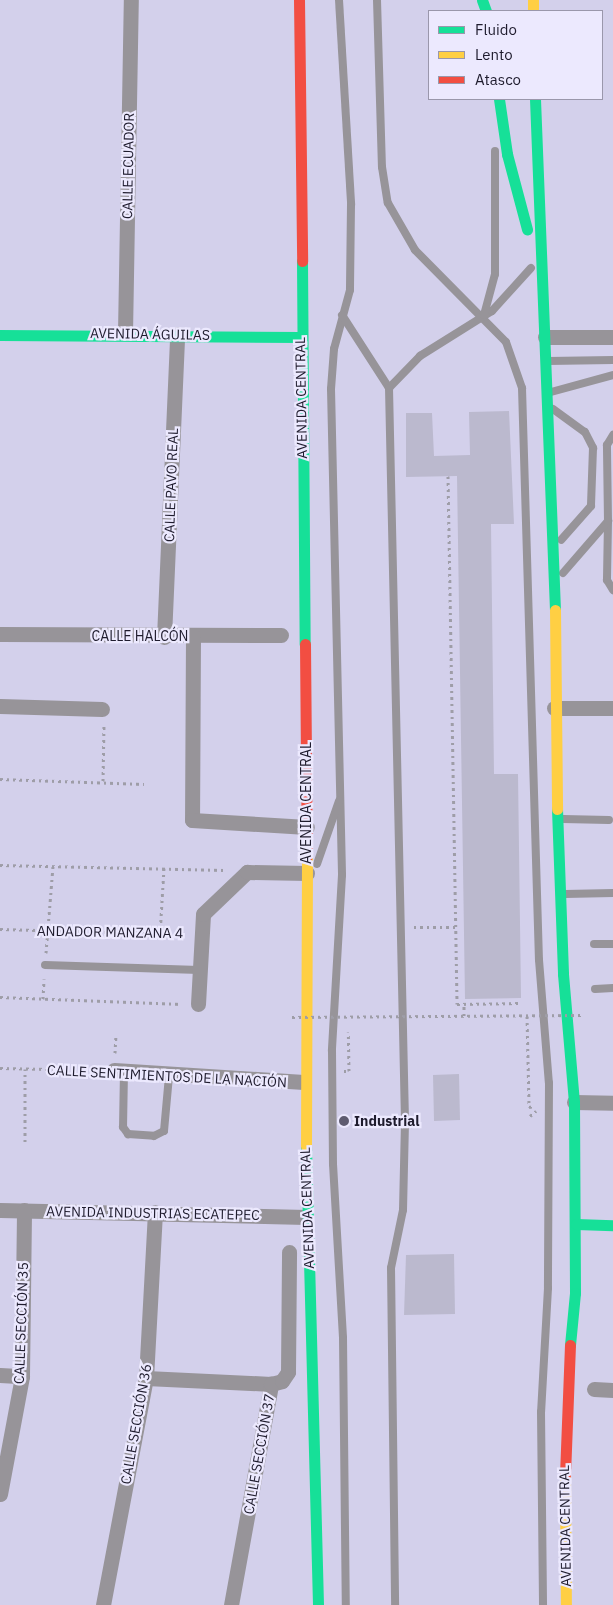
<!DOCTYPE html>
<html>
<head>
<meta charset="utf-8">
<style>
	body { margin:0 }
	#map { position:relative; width:613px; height:1605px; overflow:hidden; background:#d3d0eb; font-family:"IBM Plex Sans",sans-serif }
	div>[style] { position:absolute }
	.building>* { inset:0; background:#bbb9ce }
	.path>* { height:3px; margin-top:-1.5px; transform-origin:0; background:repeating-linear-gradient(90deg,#9e9da7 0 2.5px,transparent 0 6.5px) }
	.lane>* { height:8px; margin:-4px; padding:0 4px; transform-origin:4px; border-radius:4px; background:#979499 }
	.street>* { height:15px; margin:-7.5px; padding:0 7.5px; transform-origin:7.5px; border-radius:7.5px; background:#979499 }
	.fast>* { height:11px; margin:-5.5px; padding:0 5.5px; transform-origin:5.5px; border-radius:5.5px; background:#16e098 }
	.slow>* { height:11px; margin:-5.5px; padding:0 5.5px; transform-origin:5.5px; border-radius:5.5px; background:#ffcf43 }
	.jam>* { height:11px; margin:-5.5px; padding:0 5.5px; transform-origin:5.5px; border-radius:5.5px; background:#f24e42 }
	.path-bridge>* { height:3px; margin-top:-1.5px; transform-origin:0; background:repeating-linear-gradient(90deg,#9e9da7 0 2.5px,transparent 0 6.5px) }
	.dots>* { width:14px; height:14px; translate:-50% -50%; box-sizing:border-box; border:2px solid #ece9fe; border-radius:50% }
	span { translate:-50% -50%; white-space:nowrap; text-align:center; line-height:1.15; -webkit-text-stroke:4.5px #ece9fe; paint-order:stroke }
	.street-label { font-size:14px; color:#1f1c2e }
	.poi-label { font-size:14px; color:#1f1c2e; font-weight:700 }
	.left { translate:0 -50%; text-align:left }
	.legend { position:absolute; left:428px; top:10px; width:175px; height:90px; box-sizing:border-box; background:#ece9fe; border:1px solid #9a97ab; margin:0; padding:6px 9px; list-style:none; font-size:15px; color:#1f1c2e }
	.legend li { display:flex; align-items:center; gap:10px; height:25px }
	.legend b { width:25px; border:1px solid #9a97ab }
</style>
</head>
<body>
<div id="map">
	<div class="building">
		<div style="clip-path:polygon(509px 411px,514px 524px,491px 524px,494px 774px,518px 774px,521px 998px,465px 999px,457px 476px,406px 477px,406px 413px,432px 413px,434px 456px,470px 455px,469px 412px)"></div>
		<div style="clip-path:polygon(459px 1074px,460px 1120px,434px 1121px,433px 1075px)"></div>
		<div style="clip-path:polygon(454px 1254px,455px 1314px,404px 1315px,406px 1255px)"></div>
	</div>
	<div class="path">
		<div style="left:448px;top:476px;width:528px;rotate:89.02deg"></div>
		<div style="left:457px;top:1004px;width:61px;rotate:-0.9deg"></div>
		<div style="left:0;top:779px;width:144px;rotate:2deg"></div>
		<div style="left:103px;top:781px;width:55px;rotate:-89deg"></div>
		<div style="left:0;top:865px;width:224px;rotate:1.3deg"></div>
		<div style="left:414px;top:927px;width:41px"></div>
		<div style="left:0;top:929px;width:187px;rotate:1.5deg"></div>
		<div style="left:160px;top:935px;width:67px;rotate:-86.6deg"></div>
		<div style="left:46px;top:953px;width:87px;rotate:-85.4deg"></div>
		<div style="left:0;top:997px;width:182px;rotate:2.2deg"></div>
		<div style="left:43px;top:999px;width:20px;rotate:-87deg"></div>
		<div style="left:464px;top:1016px;width:12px;rotate:-90deg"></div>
		<div style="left:527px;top:1016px;width:91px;rotate:88.7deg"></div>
		<div style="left:529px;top:1107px;width:6px;rotate:-9deg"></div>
		<div style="left:115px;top:1053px;width:18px;rotate:-87deg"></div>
		<div style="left:0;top:1068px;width:99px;rotate:1.2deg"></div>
		<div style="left:344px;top:1071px;width:5px"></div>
		<div style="left:349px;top:1071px;width:39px;rotate:-91deg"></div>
		<div style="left:530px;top:1116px;width:8px;rotate:-40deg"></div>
		<div style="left:25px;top:1142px;width:73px;rotate:-90deg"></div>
	</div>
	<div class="lane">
		<div style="left:339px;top:0;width:205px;rotate:86.6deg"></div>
		<div style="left:351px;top:205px;width:85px;rotate:90.7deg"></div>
		<div style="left:350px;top:290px;width:61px;rotate:105.2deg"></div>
		<div style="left:334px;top:349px;width:40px;rotate:94.3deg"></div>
		<div style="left:331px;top:389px;width:486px;rotate:88.7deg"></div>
		<div style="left:342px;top:875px;width:176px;rotate:93.3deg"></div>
		<div style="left:332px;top:1051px;width:113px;rotate:89.5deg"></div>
		<div style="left:333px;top:1164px;width:174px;rotate:86.7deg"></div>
		<div style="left:343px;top:1338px;width:267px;rotate:89.4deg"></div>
		<div style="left:377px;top:0;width:167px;rotate:88.3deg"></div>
		<div style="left:382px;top:167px;width:36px;rotate:81deg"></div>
		<div style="left:388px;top:203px;width:54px;rotate:60.1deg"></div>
		<div style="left:415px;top:250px;width:129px;rotate:45.3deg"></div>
		<div style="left:506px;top:342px;width:49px;rotate:70.8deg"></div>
		<div style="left:522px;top:388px;width:572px;rotate:88.3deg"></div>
		<div style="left:539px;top:960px;width:123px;rotate:85.4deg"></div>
		<div style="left:549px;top:1083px;width:205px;rotate:90.3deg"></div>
		<div style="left:548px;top:1288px;width:124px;rotate:93.2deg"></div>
		<div style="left:541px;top:1412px;width:193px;rotate:89.4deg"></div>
		<div style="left:342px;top:315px;width:87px;rotate:57.2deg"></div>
		<div style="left:389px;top:388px;width:45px;rotate:-45.9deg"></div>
		<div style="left:420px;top:356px;width:85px;rotate:-32deg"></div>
		<div style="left:492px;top:311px;width:58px;rotate:-47.8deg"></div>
		<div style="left:484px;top:315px;width:42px;rotate:-75deg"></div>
		<div style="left:495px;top:274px;width:123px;rotate:-90deg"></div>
		<div style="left:548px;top:361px;width:65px;rotate:-0.9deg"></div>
		<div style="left:389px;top:388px;width:734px;rotate:88.75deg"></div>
		<div style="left:405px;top:1122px;width:88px;rotate:91.3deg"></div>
		<div style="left:403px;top:1210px;width:59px;rotate:101.7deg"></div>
		<div style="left:391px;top:1268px;width:337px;rotate:89.3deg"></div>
		<div style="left:551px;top:392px;width:64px;rotate:-15.3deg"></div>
		<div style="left:553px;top:409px;width:39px;rotate:36deg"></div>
		<div style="left:585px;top:432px;width:18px;rotate:63deg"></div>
		<div style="left:593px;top:448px;width:58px;rotate:92deg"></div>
		<div style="left:591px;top:506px;width:45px;rotate:131.4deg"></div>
		<div style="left:608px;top:521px;width:59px;rotate:91deg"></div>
		<div style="left:607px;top:580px;width:12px;rotate:59deg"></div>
		<div style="left:563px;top:573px;width:69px;rotate:-49.1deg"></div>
		<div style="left:608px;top:521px;width:76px;rotate:-90.8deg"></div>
		<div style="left:607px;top:445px;width:12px;rotate:-59deg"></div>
		<div style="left:563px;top:819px;width:46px;rotate:1.2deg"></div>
		<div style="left:317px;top:864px;width:67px;rotate:-70.8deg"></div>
		<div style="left:565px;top:894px;width:48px;rotate:-1.2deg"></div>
		<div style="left:594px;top:944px;width:19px"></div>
		<div style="left:45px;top:965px;width:154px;rotate:1.9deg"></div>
		<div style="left:595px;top:989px;width:18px;rotate:-3deg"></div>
		<div style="left:124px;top:1071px;width:56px;rotate:91deg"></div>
		<div style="left:123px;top:1127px;width:9px;rotate:54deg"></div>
		<div style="left:128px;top:1134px;width:26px;rotate:4deg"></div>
		<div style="left:154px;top:1136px;width:11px;rotate:-27deg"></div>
		<div style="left:164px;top:1131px;width:55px;rotate:-84.8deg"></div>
	</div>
	<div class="street">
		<div style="left:125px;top:333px;width:333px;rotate:-89deg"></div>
		<div style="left:545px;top:337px;width:68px"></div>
		<div style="left:0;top:634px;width:281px;rotate:0.2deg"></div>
		<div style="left:193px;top:636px;width:184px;rotate:90.3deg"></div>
		<div style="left:192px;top:820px;width:115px;rotate:3.5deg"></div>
		<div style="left:164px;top:637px;width:303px;rotate:-87.5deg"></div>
		<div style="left:0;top:706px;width:102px;rotate:1.7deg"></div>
		<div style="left:554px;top:708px;width:59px"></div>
		<div style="left:198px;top:1004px;width:90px;rotate:-86.8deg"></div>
		<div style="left:203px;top:914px;width:61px;rotate:-43.7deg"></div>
		<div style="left:247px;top:872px;width:60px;rotate:1deg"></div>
		<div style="left:114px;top:1070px;width:190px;rotate:3.6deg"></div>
		<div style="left:574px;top:1102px;width:39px;rotate:1deg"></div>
		<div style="left:0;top:1210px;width:306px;rotate:1.3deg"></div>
		<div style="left:0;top:1375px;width:22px;rotate:3deg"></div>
		<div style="left:146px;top:1378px;width:125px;rotate:2.7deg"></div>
		<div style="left:594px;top:1389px;width:19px;rotate:3deg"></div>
		<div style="left:0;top:1494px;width:120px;rotate:-79.4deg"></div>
		<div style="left:22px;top:1376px;width:166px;rotate:-89.3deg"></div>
		<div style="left:103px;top:1605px;width:231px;rotate:-79.3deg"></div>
		<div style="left:146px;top:1378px;width:166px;rotate:-86.9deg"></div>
		<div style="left:231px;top:1605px;width:225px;rotate:-79.7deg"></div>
		<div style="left:271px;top:1384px;width:11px;rotate:-15deg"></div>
		<div style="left:282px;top:1381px;width:11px;rotate:-56deg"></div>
		<div style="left:288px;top:1372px;width:120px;rotate:-89.5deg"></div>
	</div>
	<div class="fast">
		<div style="left:482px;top:0;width:12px;rotate:70deg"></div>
		<div style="left:499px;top:99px;width:56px;rotate:81.7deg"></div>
		<div style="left:507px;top:154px;width:78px;rotate:75.1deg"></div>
		<div style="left:535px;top:99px;width:511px;rotate:87.76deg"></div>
		<div style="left:302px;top:261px;width:383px;rotate:89.6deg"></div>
		<div style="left:0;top:335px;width:300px;rotate:0.4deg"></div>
		<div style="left:557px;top:809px;width:165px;rotate:87.9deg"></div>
		<div style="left:563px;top:974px;width:128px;rotate:85.1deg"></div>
		<div style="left:574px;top:1102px;width:191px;rotate:89.7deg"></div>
		<div style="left:575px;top:1293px;width:52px;rotate:95.5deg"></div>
		<div style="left:306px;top:1146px;width:459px;rotate:88.5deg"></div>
		<div style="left:576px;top:1224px;width:37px;rotate:2deg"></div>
	</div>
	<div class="slow">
		<div style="left:533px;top:0;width:11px;rotate:90deg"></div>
		<div style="left:555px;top:610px;width:199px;rotate:89.4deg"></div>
		<div style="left:306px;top:1146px;width:290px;rotate:-89.8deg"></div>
		<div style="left:565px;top:1475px;width:130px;rotate:89.6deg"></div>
	</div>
	<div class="jam">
		<div style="left:299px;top:0;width:261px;rotate:89.3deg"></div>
		<div style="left:305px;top:644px;width:212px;rotate:89.5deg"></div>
		<div style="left:565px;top:1475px;width:130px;rotate:-87.8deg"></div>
	</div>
	<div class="path-bridge">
		<div style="left:292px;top:1017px;width:292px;rotate:-0.4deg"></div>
	</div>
	<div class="dots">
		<div style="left:344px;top:1121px;background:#5e5b70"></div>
	</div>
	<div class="street-label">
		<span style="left:128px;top:166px;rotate:-89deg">CALLE ECUADOR</span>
		<span style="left:150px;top:334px;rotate:1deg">AVENIDA ÁGUILAS</span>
		<span style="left:301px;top:398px;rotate:-91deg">AVENIDA CENTRAL</span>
		<span style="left:171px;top:485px;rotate:-88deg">CALLE PAVO REAL</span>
		<span style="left:140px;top:636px">CALLE HALCÓN</span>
		<span style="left:306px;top:803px;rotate:-90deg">AVENIDA CENTRAL</span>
		<span style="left:110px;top:932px;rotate:1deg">ANDADOR MANZANA 4</span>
		<span style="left:167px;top:1076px;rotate:3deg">CALLE SENTIMIENTOS DE LA NACIÓN</span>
		<span style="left:307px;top:1208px;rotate:-92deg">AVENIDA CENTRAL</span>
		<span style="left:153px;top:1213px;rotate:1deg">AVENIDA INDUSTRIAS ECATEPEC</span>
		<span style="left:21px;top:1323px;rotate:-88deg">CALLE SECCIÓN 35</span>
		<span style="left:136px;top:1424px;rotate:-80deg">CALLE SECCIÓN 36</span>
		<span style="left:259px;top:1454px;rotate:-80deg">CALLE SECCIÓN 37</span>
		<span style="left:565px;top:1526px;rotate:-91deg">AVENIDA CENTRAL</span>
	</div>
	<div class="poi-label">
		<span class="left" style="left:354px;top:1121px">Industrial</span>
	</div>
	<ul class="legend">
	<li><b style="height:6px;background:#16e098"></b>Fluido</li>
	<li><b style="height:6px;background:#ffcf43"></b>Lento</li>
	<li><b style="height:6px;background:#f24e42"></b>Atasco</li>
	</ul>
</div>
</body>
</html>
